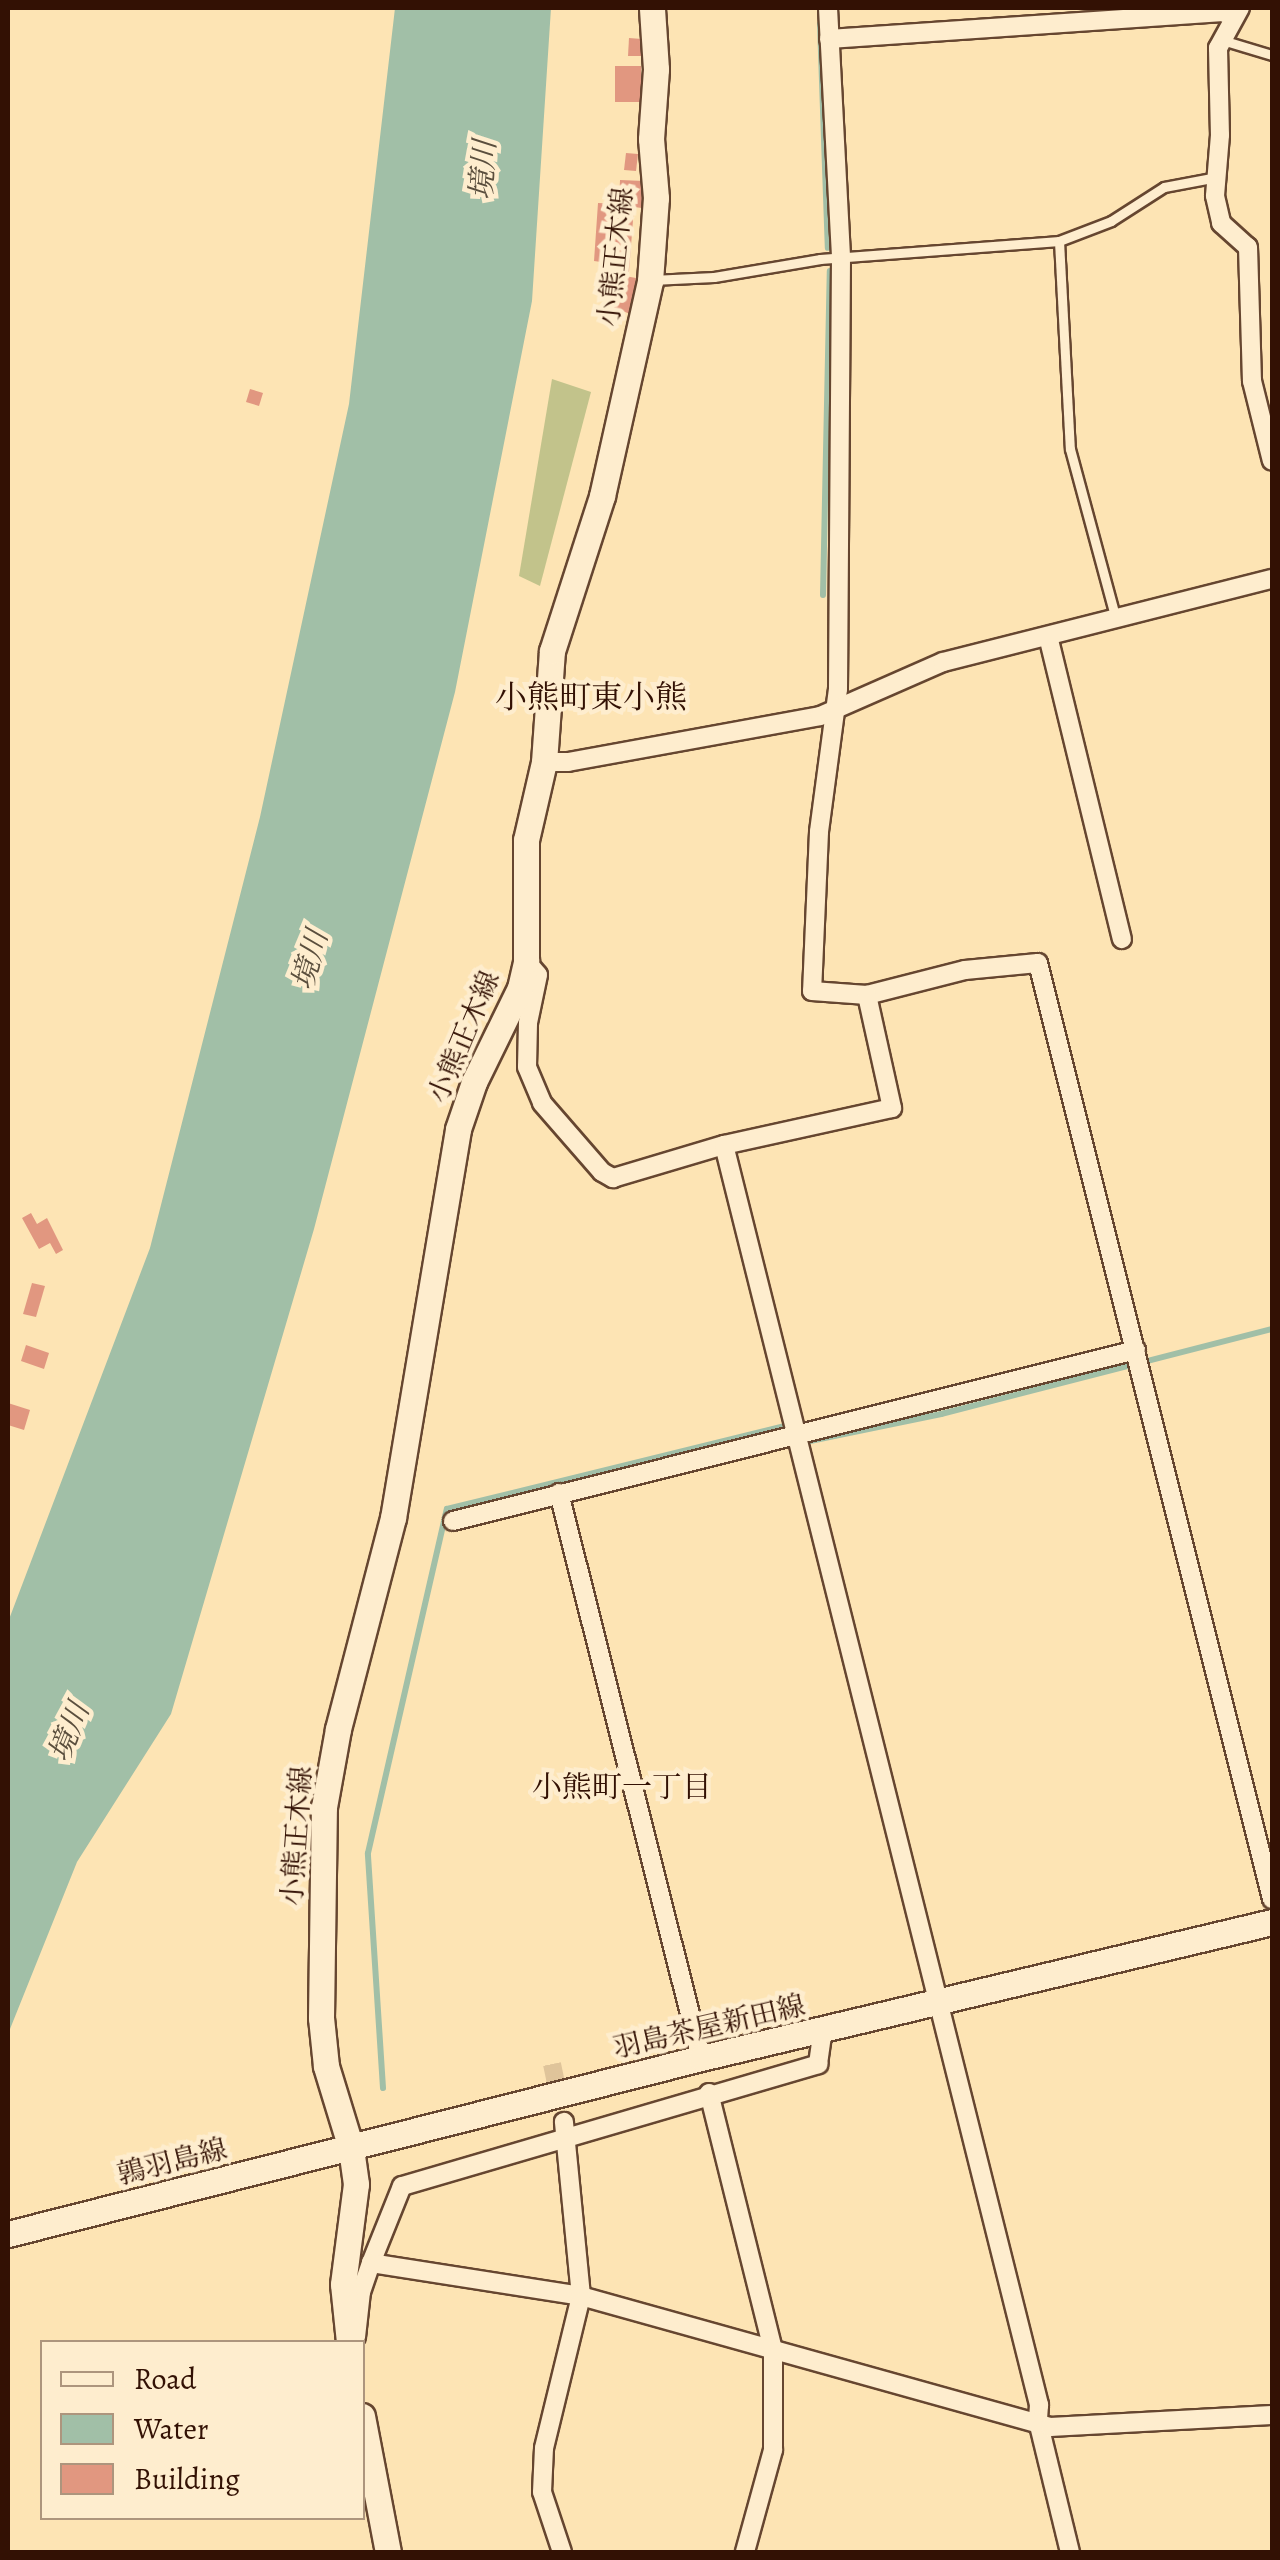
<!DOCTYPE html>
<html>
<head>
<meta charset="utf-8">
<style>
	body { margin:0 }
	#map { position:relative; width:1280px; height:2560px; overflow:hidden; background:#fde4b4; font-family:Alegreya,"Noto Serif JP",serif }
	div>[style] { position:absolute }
	.green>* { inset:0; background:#c2c38b }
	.water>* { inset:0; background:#a1bfa7 }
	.stream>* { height:6px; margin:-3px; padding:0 3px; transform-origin:3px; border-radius:3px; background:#a1bfa7 }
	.building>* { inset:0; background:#e19780 }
	.street-tunnel>* { height:18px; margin-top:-9px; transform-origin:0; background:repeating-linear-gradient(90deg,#dfc49a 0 18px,transparent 0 27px) }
	.roads { filter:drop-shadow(2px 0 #664630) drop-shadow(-2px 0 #664630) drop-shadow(0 2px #664630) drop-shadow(0 -2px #664630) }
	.lane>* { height:9px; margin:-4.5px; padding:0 4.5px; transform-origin:4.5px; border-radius:4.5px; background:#feedce }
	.street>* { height:18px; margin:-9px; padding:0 9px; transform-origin:9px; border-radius:9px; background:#feedce }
	.secondary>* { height:25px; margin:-12.5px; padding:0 12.5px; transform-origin:12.5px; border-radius:12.5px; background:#feedce }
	span { translate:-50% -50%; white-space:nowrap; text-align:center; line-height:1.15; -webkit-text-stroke:9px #feedce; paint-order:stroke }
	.street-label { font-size:28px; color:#331104 }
	.water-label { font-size:30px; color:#5a4e3d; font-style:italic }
	.neighbourhood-label { font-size:30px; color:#331104 }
	.quarter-label { font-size:32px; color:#331104 }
	.frame { position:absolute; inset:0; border:10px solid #331104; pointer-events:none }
	.legend { position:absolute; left:40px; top:2340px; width:325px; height:180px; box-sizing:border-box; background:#feedce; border:2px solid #ad957d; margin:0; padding:12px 18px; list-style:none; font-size:30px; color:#331104 }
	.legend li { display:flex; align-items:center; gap:20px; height:50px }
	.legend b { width:50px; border:2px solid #ad957d }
</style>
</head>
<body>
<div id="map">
	<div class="green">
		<div style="clip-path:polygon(552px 379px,591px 392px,540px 586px,519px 576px)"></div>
	</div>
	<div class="water">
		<div style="clip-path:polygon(395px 8px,551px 8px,532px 301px,455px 692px,314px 1229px,171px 1714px,77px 1862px,8px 2034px,8px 1622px,150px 1248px,260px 817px,349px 404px)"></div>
	</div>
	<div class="stream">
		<div style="left:820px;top:24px;width:224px;rotate:88deg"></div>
		<div style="left:823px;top:595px;width:324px;rotate:-88.8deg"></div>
		<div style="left:810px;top:1441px;width:134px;rotate:-11.6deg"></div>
		<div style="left:941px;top:1414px;width:342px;rotate:-14.4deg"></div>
		<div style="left:383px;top:2088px;width:235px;rotate:-93.7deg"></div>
		<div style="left:368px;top:1853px;width:353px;rotate:-77.1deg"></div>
		<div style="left:447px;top:1509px;width:345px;rotate:-13.8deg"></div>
	</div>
	<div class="building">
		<div style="clip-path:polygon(629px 38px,642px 39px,642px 56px,628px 56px)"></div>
		<div style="clip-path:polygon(615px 66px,641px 66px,641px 102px,615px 102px)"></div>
		<div style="clip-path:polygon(626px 153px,638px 154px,636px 171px,624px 170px)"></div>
		<div style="clip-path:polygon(620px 180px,644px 181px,642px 208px,634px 207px,629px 272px,601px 270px,601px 262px,594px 261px,598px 203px,619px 204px)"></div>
		<div style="clip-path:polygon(614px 274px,636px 278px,630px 314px,608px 305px)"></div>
		<div style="clip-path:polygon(250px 389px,263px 393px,259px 406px,246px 402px)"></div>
		<div style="clip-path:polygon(31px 1213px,37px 1224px,47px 1218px,63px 1250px,56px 1254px,50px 1243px,39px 1249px,22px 1218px)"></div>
		<div style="clip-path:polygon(32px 1283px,45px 1286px,36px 1317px,23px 1314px)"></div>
		<div style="clip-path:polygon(26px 1345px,49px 1353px,44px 1369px,21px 1361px)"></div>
		<div style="clip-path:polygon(8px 1403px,30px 1410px,24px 1430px,8px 1425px)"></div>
	</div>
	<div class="street-tunnel">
		<div style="left:552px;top:2064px;width:59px;rotate:78.3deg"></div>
	</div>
	<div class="roads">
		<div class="lane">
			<div style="left:1222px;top:40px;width:52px;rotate:16.7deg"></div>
			<div style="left:1059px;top:241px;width:208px;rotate:87deg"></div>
			<div style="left:1070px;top:449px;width:176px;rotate:74.9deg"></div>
			<div style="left:652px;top:280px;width:62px;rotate:-2.8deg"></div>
			<div style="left:714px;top:277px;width:108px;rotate:-9.6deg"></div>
			<div style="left:820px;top:259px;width:240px;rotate:-4.3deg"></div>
			<div style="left:1059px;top:241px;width:56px;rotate:-21deg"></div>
			<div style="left:1111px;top:221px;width:63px;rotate:-32.7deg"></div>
			<div style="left:1164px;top:187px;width:54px;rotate:-10.7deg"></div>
		</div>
		<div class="street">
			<div style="left:828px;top:8px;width:250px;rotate:87deg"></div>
			<div style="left:841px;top:258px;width:431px;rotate:90.4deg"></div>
			<div style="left:838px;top:689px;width:144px;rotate:97.6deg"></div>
			<div style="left:819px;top:832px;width:159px;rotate:92.5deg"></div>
			<div style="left:812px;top:991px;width:55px;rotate:4.2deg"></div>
			<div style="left:867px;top:995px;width:101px;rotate:-14.3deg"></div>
			<div style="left:965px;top:970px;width:73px;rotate:-5.5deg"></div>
			<div style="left:1038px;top:963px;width:965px;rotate:75.96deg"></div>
			<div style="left:1240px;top:8px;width:46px;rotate:118.8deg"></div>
			<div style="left:1218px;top:48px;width:87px;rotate:88.7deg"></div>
			<div style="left:1220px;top:135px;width:61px;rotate:94.7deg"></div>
			<div style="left:1215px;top:196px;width:28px;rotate:77deg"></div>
			<div style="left:1221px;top:223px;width:36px;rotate:42deg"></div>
			<div style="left:1248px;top:247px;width:134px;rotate:88.3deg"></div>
			<div style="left:1252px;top:381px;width:82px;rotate:76deg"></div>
			<div style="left:829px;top:39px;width:395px;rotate:-3.9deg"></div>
			<div style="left:1223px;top:12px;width:11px;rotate:27deg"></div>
			<div style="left:1048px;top:636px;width:312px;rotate:76.3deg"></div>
			<div style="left:544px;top:762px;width:24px"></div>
			<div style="left:568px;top:762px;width:256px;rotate:-10.3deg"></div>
			<div style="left:820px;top:716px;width:134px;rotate:-23.7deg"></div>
			<div style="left:943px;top:662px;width:339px;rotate:-14.2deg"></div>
			<div style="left:526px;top:961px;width:18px;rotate:49deg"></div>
			<div style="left:538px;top:975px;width:49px;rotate:101.8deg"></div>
			<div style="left:528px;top:1023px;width:44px;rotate:91.3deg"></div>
			<div style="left:527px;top:1067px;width:39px;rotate:67deg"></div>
			<div style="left:542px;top:1103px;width:91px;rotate:49deg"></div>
			<div style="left:602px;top:1172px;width:13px;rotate:29deg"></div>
			<div style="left:613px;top:1178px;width:116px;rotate:-16.6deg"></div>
			<div style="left:724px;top:1145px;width:172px;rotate:-12.4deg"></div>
			<div style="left:892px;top:1108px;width:116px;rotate:-102.5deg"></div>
			<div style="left:724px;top:1145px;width:1299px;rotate:75.96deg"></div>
			<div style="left:1039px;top:2405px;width:16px;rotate:94deg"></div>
			<div style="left:1038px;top:2421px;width:135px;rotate:76.3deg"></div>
			<div style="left:559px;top:1493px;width:583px;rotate:75.89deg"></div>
			<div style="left:453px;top:1521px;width:704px;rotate:-14.06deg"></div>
			<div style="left:709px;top:2093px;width:265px;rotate:76deg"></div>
			<div style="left:773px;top:2350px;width:100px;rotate:90deg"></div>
			<div style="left:773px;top:2450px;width:106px;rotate:105.4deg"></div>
			<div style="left:371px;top:2263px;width:83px;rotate:-68.1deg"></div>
			<div style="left:402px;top:2186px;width:434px;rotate:-16.3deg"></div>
			<div style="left:818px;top:2064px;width:34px;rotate:-82deg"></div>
			<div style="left:356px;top:2337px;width:45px;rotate:-83.7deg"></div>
			<div style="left:361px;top:2292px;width:31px;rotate:-71deg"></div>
			<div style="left:371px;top:2263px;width:213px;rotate:8.9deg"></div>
			<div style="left:581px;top:2296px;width:487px;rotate:15.6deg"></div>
			<div style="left:1050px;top:2427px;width:222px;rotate:-3.1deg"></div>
			<div style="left:562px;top:2552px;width:63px;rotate:-108.4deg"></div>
			<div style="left:542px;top:2492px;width:44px;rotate:-87.4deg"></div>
			<div style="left:544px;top:2448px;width:156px;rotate:-76.3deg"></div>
			<div style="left:581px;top:2296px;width:175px;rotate:-95.6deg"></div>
		</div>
		<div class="secondary">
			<div style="left:8px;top:2234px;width:715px;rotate:-14.25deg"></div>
			<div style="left:701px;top:2058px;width:587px;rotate:-13.4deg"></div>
			<div style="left:349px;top:2342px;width:58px;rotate:-95.9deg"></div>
			<div style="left:343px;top:2284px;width:101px;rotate:-82.6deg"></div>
			<div style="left:356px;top:2184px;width:36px;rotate:-98deg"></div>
			<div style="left:351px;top:2148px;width:86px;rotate:-107deg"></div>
			<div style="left:326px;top:2066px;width:48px;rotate:-95.9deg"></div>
			<div style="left:321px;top:2018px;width:211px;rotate:-89.2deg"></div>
			<div style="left:324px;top:1807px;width:79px;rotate:-79.8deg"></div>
			<div style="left:338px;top:1729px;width:218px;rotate:-75.4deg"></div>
			<div style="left:393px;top:1518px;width:394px;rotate:-80.5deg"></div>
			<div style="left:458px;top:1129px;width:50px;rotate:-71.2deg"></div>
			<div style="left:474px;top:1082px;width:105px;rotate:-63.9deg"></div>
			<div style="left:520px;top:988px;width:28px;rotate:-77deg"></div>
			<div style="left:526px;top:961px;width:121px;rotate:-90deg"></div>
			<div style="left:526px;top:840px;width:80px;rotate:-77deg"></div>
			<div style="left:544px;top:762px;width:111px;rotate:-85.9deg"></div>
			<div style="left:552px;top:651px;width:163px;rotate:-72.1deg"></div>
			<div style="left:602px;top:496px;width:220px;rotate:-77.4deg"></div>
			<div style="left:650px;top:281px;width:83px;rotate:-85.9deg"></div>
			<div style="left:656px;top:198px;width:59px;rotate:-94.8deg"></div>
			<div style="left:651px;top:139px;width:70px;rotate:-85.9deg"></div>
			<div style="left:656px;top:69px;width:61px;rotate:-93.8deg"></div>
			<div style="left:362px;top:2416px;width:138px;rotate:79.2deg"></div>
		</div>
	</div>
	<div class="street-label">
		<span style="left:616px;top:257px;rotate:-84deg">小熊正木線</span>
		<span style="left:464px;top:1037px;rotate:-67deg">小熊正木線</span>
		<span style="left:297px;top:1836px;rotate:-86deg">小熊正木線</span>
		<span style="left:709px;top:2027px;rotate:-13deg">羽島茶屋新田線</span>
		<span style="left:172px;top:2162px;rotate:-14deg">鶉羽島線</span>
	</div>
	<div class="water-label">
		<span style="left:483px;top:170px;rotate:-86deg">境川</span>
		<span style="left:310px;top:960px;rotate:-74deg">境川</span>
		<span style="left:69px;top:1732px;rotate:-68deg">境川</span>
	</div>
	<div class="neighbourhood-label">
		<span style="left:622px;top:1787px">小熊町一丁目</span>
	</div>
	<div class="quarter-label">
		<span style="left:591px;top:697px">小熊町東小熊</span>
	</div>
	<div class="frame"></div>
	<ul class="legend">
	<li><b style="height:12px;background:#feedce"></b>Road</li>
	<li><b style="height:28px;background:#a1bfa7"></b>Water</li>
	<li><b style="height:28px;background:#e19780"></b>Building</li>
	</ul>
</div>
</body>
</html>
